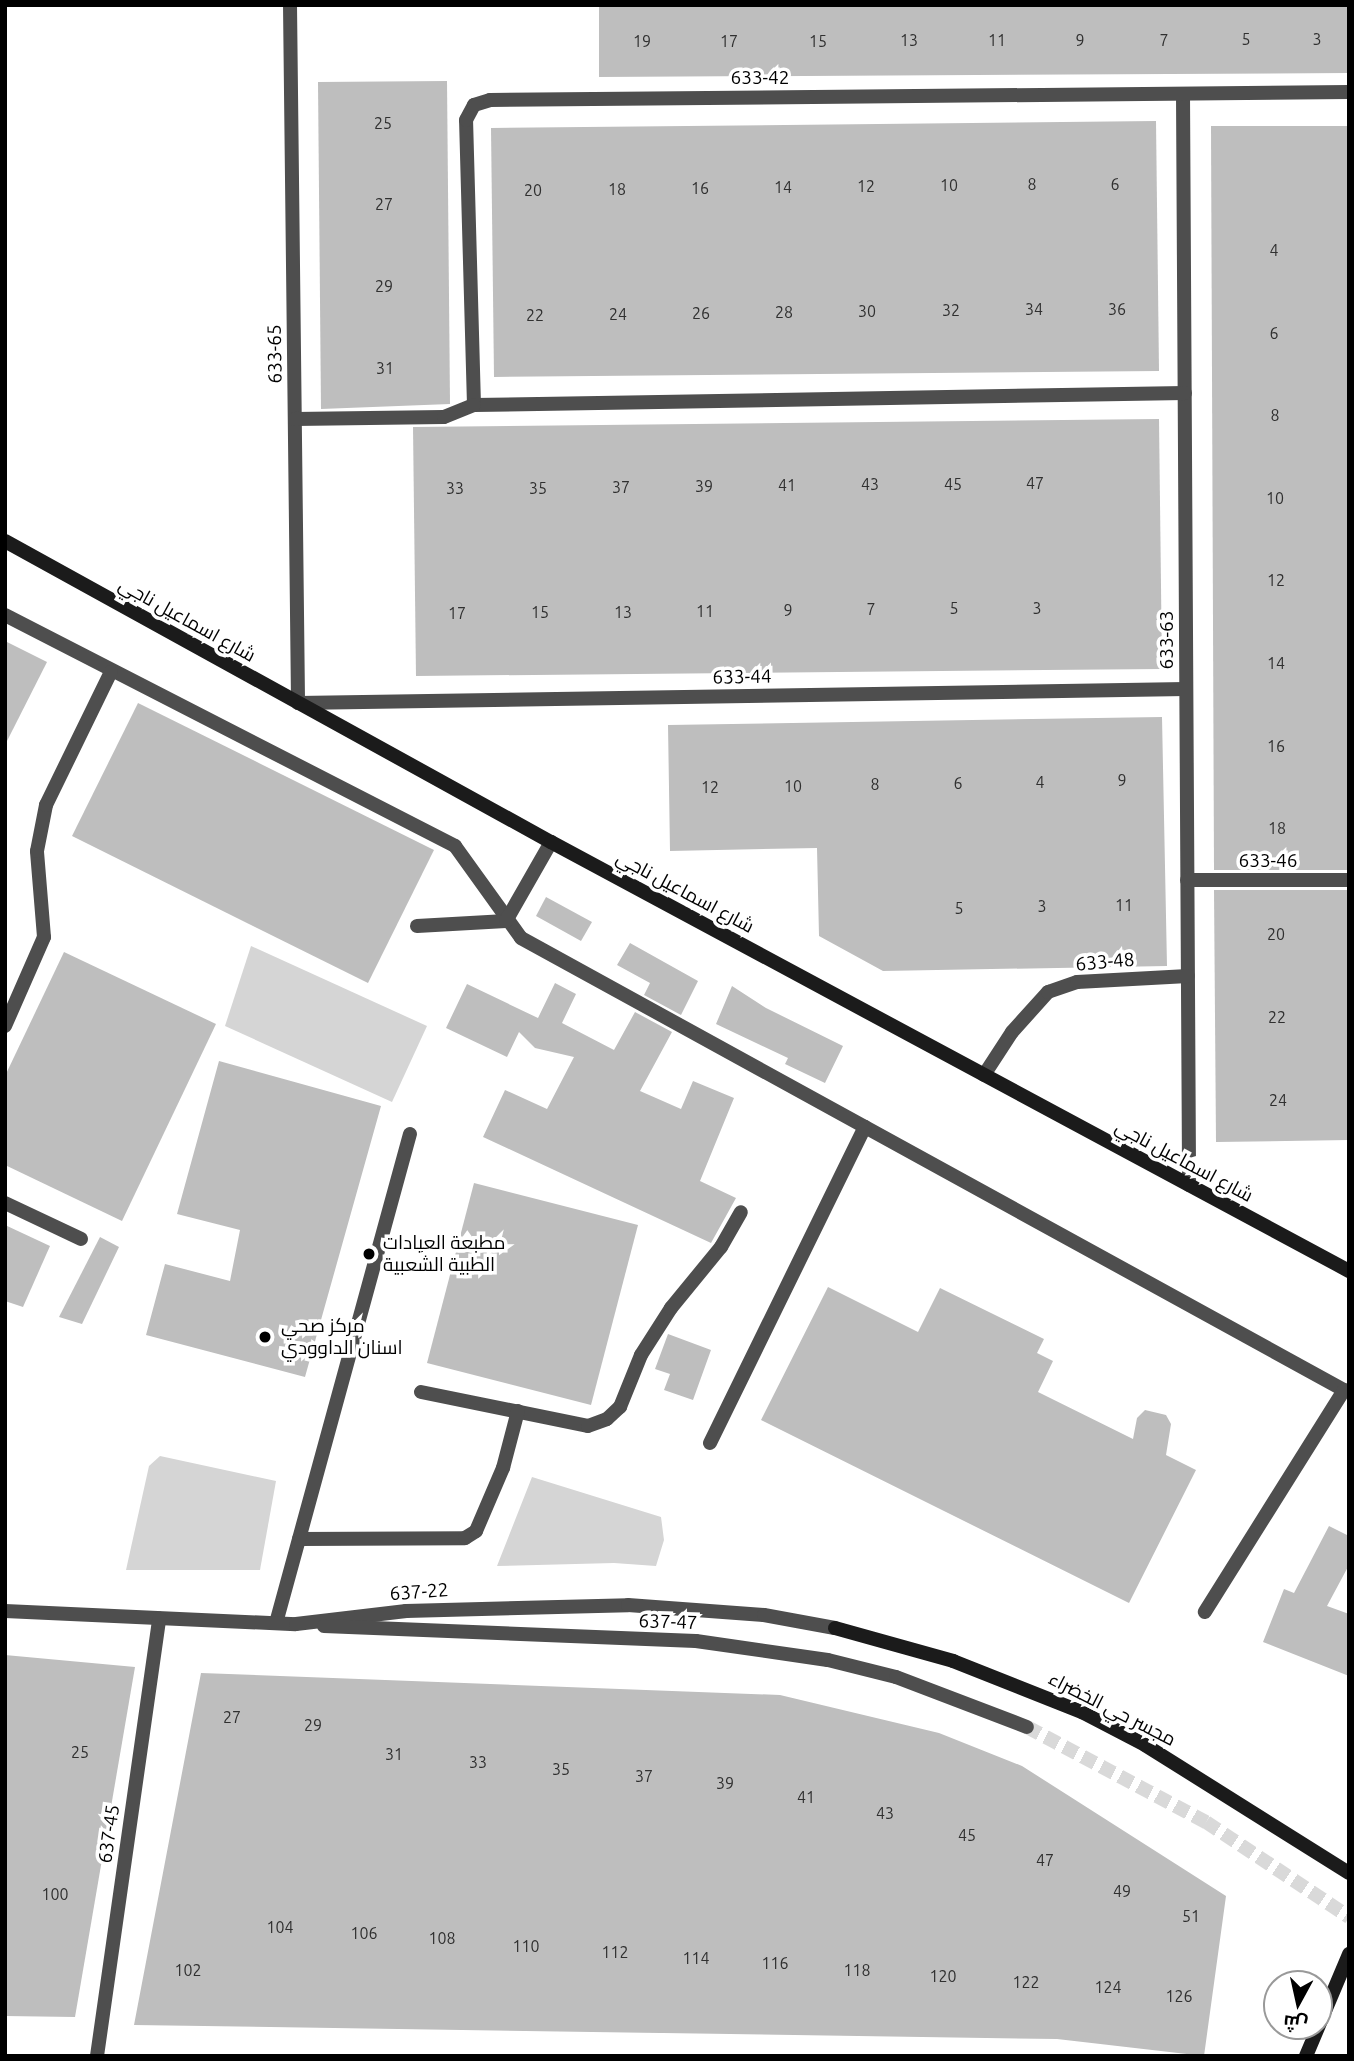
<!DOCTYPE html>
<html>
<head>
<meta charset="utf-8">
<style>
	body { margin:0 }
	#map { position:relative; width:1354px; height:2061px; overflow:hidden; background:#fff; font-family:Ubuntu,Cairo,sans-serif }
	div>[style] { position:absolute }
	.green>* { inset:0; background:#d5d5d5 }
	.building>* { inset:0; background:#bebebe }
	.street-tunnel>* { height:14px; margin-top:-7px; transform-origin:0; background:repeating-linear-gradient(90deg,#d9d9d9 0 14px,transparent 0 21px) }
	.lane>* { height:14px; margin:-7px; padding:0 7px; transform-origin:7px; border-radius:7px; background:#4e4e4e }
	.street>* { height:14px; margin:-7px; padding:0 7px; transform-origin:7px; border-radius:7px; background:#4e4e4e }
	.secondary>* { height:14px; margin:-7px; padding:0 7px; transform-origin:7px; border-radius:7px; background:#1b1b1b }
	.dots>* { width:19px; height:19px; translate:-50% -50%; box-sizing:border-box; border:4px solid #fff; border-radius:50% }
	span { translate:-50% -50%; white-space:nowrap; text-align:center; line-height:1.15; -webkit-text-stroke:7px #fff; paint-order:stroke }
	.number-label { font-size:16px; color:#303030 }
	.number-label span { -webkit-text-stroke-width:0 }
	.street-label { font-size:19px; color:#000 }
	.poi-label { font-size:19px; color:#000 }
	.left { translate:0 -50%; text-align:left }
	.frame { position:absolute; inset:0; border:7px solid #000; pointer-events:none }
	.north { position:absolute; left:1263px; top:1970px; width:70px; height:70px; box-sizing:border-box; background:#fff; border:2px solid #999; border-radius:50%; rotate:188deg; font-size:19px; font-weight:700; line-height:28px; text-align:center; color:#000 }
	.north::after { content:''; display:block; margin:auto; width:24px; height:32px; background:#000; clip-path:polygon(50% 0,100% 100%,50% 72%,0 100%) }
</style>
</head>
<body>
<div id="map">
	<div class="green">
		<div style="clip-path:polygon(251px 946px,427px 1026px,392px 1102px,225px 1026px)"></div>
		<div style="clip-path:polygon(160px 1456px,276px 1481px,260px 1570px,126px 1570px,149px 1466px)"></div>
		<div style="clip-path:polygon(532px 1477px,661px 1517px,664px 1540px,656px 1566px,614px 1563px,497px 1566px)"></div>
	</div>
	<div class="building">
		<div style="clip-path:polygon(599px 5px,1349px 5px,1349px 73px,599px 77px)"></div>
		<div style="clip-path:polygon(447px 81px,450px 404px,321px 409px,318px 82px)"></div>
		<div style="clip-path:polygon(1156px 121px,1159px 371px,494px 377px,491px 128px)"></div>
		<div style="clip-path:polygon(1211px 126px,1349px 126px,1349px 870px,1214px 870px)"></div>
		<div style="clip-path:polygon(1159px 419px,1162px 669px,416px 676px,413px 427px)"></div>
		<div style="clip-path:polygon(5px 641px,47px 662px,5px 745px)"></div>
		<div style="clip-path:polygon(138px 703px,434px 850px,368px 983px,72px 836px)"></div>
		<div style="clip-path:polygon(1162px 717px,1167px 966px,883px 971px,819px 936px,817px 848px,670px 851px,668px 725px)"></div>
		<div style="clip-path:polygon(1214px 890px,1349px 890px,1349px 1140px,1216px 1142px)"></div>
		<div style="clip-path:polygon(546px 897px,592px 922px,581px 941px,536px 916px)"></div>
		<div style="clip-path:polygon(630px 943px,698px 981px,681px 1015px,644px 995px,650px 983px,617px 965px)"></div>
		<div style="clip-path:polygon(64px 952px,216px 1024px,122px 1221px,5px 1165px,5px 1076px)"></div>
		<div style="clip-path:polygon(555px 983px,576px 994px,562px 1023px,614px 1050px,635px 1012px,672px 1032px,640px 1091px,681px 1109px,693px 1081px,734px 1098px,700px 1181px,736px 1198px,711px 1243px,483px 1137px,505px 1090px,547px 1109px,574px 1057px,535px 1048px,519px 1032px,507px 1057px,446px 1028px,467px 984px,538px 1018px)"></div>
		<div style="clip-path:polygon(732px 986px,766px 1008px,843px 1046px,825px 1083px,785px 1064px,788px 1058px,716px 1024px)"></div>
		<div style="clip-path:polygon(219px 1061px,381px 1106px,305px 1377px,146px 1335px,165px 1264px,230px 1281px,240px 1230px,177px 1214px)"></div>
		<div style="clip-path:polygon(474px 1183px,638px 1225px,591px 1405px,427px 1363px)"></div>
		<div style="clip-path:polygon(5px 1225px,50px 1246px,23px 1307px,5px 1301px)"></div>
		<div style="clip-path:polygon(100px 1237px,119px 1247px,82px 1324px,59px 1317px)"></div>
		<div style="clip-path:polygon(828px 1287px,918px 1332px,940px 1288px,1044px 1339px,1037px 1353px,1053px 1361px,1038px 1392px,1133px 1439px,1137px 1418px,1145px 1410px,1166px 1415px,1171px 1424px,1166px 1455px,1196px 1470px,1129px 1603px,761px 1420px)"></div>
		<div style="clip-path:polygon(668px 1334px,711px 1350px,693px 1400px,664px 1390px,670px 1374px,655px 1369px)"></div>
		<div style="clip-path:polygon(1329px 1526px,1349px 1536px,1349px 1565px,1327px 1606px,1349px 1614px,1349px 1676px,1263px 1642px,1284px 1589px,1294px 1593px)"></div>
		<div style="clip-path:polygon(5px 1655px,135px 1667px,75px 2017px,5px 2016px)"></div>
		<div style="clip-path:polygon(201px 1673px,780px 1695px,939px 1733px,1022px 1766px,1226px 1896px,1204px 2056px,1057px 2039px,134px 2025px)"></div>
	</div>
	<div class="street-tunnel">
		<div style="left:1027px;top:1727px;width:203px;rotate:28deg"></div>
		<div style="left:1206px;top:1822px;width:172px;rotate:33.6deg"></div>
	</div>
	<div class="lane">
		<div style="left:5px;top:615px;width:506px;rotate:27.17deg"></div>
		<div style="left:455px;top:846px;width:113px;rotate:54.3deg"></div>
		<div style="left:521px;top:938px;width:939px;rotate:28.78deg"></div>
		<div style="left:1344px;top:1390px;width:262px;rotate:122.1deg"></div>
		<div style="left:417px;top:926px;width:89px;rotate:-3.2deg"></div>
		<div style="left:506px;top:921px;width:91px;rotate:-60.3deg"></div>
		<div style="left:5px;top:1026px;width:97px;rotate:-66.3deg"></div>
		<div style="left:44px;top:937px;width:86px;rotate:-94.7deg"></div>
		<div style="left:37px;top:851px;width:47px;rotate:-78.9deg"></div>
		<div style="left:46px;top:805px;width:148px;rotate:-64deg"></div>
		<div style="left:5px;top:1203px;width:84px;rotate:25.3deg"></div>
		<div style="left:421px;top:1392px;width:170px;rotate:11.5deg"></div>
		<div style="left:588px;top:1426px;width:20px;rotate:-20deg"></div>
		<div style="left:607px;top:1419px;width:18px;rotate:-43deg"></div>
		<div style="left:620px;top:1407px;width:56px;rotate:-68deg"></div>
		<div style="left:641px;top:1355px;width:56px;rotate:-57.4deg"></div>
		<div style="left:671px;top:1308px;width:79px;rotate:-50.7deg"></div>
		<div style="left:721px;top:1247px;width:40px;rotate:-60.3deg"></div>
		<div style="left:710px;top:1443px;width:352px;rotate:-63.9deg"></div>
		<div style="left:299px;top:1539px;width:166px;rotate:-0.3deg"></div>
		<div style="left:465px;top:1538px;width:13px;rotate:-32deg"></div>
		<div style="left:476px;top:1531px;width:69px;rotate:-66.8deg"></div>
		<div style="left:503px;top:1468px;width:59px;rotate:-75.3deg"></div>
		<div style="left:276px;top:1623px;width:507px;rotate:-74.68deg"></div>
	</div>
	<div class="street">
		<div style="left:290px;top:5px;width:698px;rotate:89.34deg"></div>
		<div style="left:298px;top:703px;width:888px;rotate:-0.9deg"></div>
		<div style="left:1183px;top:94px;width:1091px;rotate:89.68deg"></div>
		<div style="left:1185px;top:393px;width:711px;rotate:179.03deg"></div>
		<div style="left:474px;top:405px;width:285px;rotate:-91.6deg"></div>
		<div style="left:466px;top:120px;width:17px;rotate:-62deg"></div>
		<div style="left:474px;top:105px;width:17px;rotate:-17deg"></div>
		<div style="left:490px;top:100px;width:859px;rotate:-0.53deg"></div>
		<div style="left:295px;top:419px;width:149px;rotate:-0.8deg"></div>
		<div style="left:444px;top:417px;width:32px;rotate:-22deg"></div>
		<div style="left:1187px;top:880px;width:162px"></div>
		<div style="left:984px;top:1075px;width:51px;rotate:-56.9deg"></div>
		<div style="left:1012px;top:1032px;width:54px;rotate:-48deg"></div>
		<div style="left:1048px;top:992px;width:31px;rotate:-19deg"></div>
		<div style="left:1077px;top:982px;width:111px;rotate:-3.1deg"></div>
		<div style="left:5px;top:1611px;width:291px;rotate:2.6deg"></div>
		<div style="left:296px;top:1624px;width:111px;rotate:-6.7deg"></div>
		<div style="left:406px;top:1611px;width:222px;rotate:-1.5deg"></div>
		<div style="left:628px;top:1605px;width:136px;rotate:4.2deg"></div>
		<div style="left:764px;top:1615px;width:72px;rotate:10.4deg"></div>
		<div style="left:324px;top:1626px;width:372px;rotate:2.3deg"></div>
		<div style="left:696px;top:1641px;width:133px;rotate:8.2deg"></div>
		<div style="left:828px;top:1660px;width:70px;rotate:14deg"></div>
		<div style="left:896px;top:1677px;width:140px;rotate:20.9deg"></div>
		<div style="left:97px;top:2056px;width:442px;rotate:-81.9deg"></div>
	</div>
	<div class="secondary">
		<div style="left:5px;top:541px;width:623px;rotate:28.87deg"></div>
		<div style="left:551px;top:842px;width:906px;rotate:28.26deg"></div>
		<div style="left:835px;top:1628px;width:123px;rotate:15.6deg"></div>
		<div style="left:953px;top:1661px;width:139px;rotate:21.6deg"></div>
		<div style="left:1082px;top:1712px;width:71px;rotate:27.6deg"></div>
		<div style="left:1145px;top:1745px;width:241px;rotate:32.1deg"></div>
		<div style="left:1306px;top:2056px;width:111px;rotate:-67.1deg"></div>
	</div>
	<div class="dots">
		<div style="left:369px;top:1254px;background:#000"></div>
		<div style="left:265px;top:1337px;background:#000"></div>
	</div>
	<div class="number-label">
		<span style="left:1246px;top:39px">5</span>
		<span style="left:1317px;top:39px">3</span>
		<span style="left:909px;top:40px">13</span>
		<span style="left:997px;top:40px">11</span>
		<span style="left:1080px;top:40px">9</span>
		<span style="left:1164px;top:40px">7</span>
		<span style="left:642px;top:41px">19</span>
		<span style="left:729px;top:41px">17</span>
		<span style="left:818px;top:41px">15</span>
		<span style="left:383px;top:123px">25</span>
		<span style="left:1032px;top:184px">8</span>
		<span style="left:1115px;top:184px">6</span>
		<span style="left:949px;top:185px">10</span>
		<span style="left:866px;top:186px">12</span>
		<span style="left:783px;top:187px">14</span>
		<span style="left:700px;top:188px">16</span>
		<span style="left:617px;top:189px">18</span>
		<span style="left:533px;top:190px">20</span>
		<span style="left:384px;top:204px">27</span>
		<span style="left:1274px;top:250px">4</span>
		<span style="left:384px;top:286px">29</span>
		<span style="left:1034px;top:309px">34</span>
		<span style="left:1117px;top:309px">36</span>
		<span style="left:951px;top:310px">32</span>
		<span style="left:867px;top:311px">30</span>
		<span style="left:784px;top:312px">28</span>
		<span style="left:701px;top:313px">26</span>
		<span style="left:618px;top:314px">24</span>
		<span style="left:535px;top:315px">22</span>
		<span style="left:1274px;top:333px">6</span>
		<span style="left:385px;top:368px">31</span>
		<span style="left:1275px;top:415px">8</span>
		<span style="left:1035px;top:483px">47</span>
		<span style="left:870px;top:484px">43</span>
		<span style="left:953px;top:484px">45</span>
		<span style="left:787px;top:485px">41</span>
		<span style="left:704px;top:486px">39</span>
		<span style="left:621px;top:487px">37</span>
		<span style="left:455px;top:488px">33</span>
		<span style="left:538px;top:488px">35</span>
		<span style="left:1275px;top:498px">10</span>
		<span style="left:1276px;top:580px">12</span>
		<span style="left:954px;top:608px">5</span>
		<span style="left:1037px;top:608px">3</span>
		<span style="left:871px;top:609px">7</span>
		<span style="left:788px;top:610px">9</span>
		<span style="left:705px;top:611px">11</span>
		<span style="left:540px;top:612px">15</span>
		<span style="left:623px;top:612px">13</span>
		<span style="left:457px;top:613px">17</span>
		<span style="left:1276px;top:663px">14</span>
		<span style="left:1276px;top:746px">16</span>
		<span style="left:1122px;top:780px">9</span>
		<span style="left:1040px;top:782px">4</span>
		<span style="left:958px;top:783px">6</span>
		<span style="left:875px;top:784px">8</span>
		<span style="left:793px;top:786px">10</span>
		<span style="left:710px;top:787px">12</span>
		<span style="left:1277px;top:828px">18</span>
		<span style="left:1124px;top:905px">11</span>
		<span style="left:1042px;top:906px">3</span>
		<span style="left:959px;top:908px">5</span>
		<span style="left:1276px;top:934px">20</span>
		<span style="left:1277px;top:1017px">22</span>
		<span style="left:1278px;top:1100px">24</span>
		<span style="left:232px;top:1717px">27</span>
		<span style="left:313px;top:1725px">29</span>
		<span style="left:80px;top:1752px">25</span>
		<span style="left:394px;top:1754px">31</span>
		<span style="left:478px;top:1762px">33</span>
		<span style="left:561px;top:1769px">35</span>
		<span style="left:644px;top:1776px">37</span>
		<span style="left:725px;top:1783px">39</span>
		<span style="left:806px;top:1797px">41</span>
		<span style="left:885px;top:1813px">43</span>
		<span style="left:967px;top:1835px">45</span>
		<span style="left:1045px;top:1860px">47</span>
		<span style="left:1122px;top:1891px">49</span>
		<span style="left:55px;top:1894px">100</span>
		<span style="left:1191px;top:1916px">51</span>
		<span style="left:280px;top:1927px">104</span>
		<span style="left:364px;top:1933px">106</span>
		<span style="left:442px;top:1938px">108</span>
		<span style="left:526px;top:1946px">110</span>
		<span style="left:615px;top:1952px">112</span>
		<span style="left:696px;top:1958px">114</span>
		<span style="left:775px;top:1963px">116</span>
		<span style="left:188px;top:1970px">102</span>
		<span style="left:857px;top:1970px">118</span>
		<span style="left:943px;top:1976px">120</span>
		<span style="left:1026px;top:1982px">122</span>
		<span style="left:1108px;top:1987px">124</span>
		<span style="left:1179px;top:1996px">126</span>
	</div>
	<div class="street-label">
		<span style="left:760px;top:78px">633-42</span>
		<span style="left:275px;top:354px;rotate:-91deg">633-65</span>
		<span style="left:187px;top:620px;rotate:29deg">شارع اسماعيل ناجي</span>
		<span style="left:1167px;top:640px;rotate:-90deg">633-63</span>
		<span style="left:742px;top:677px;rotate:-1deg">633-44</span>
		<span style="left:1268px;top:861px">633-46</span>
		<span style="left:685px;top:892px;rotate:28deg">شارع اسماعيل ناجي</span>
		<span style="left:1105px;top:962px;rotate:-5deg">633-48</span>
		<span style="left:1184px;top:1161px;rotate:28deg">شارع اسماعيل ناجي</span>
		<span style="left:419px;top:1592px;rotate:-4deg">637-22</span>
		<span style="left:668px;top:1622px;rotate:2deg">637-47</span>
		<span style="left:1112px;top:1709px;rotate:27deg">مجسر حي الخضراء</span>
		<span style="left:109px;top:1834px;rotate:-82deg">637-45</span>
	</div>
	<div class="poi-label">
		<span class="left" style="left:383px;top:1254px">مطبعة العيادات<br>الطبية الشعبية</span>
		<span class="left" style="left:281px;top:1337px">مركز صحي<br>اسنان الداوودي</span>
	</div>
	<div class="frame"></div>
	<div class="north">ش</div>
</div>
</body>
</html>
